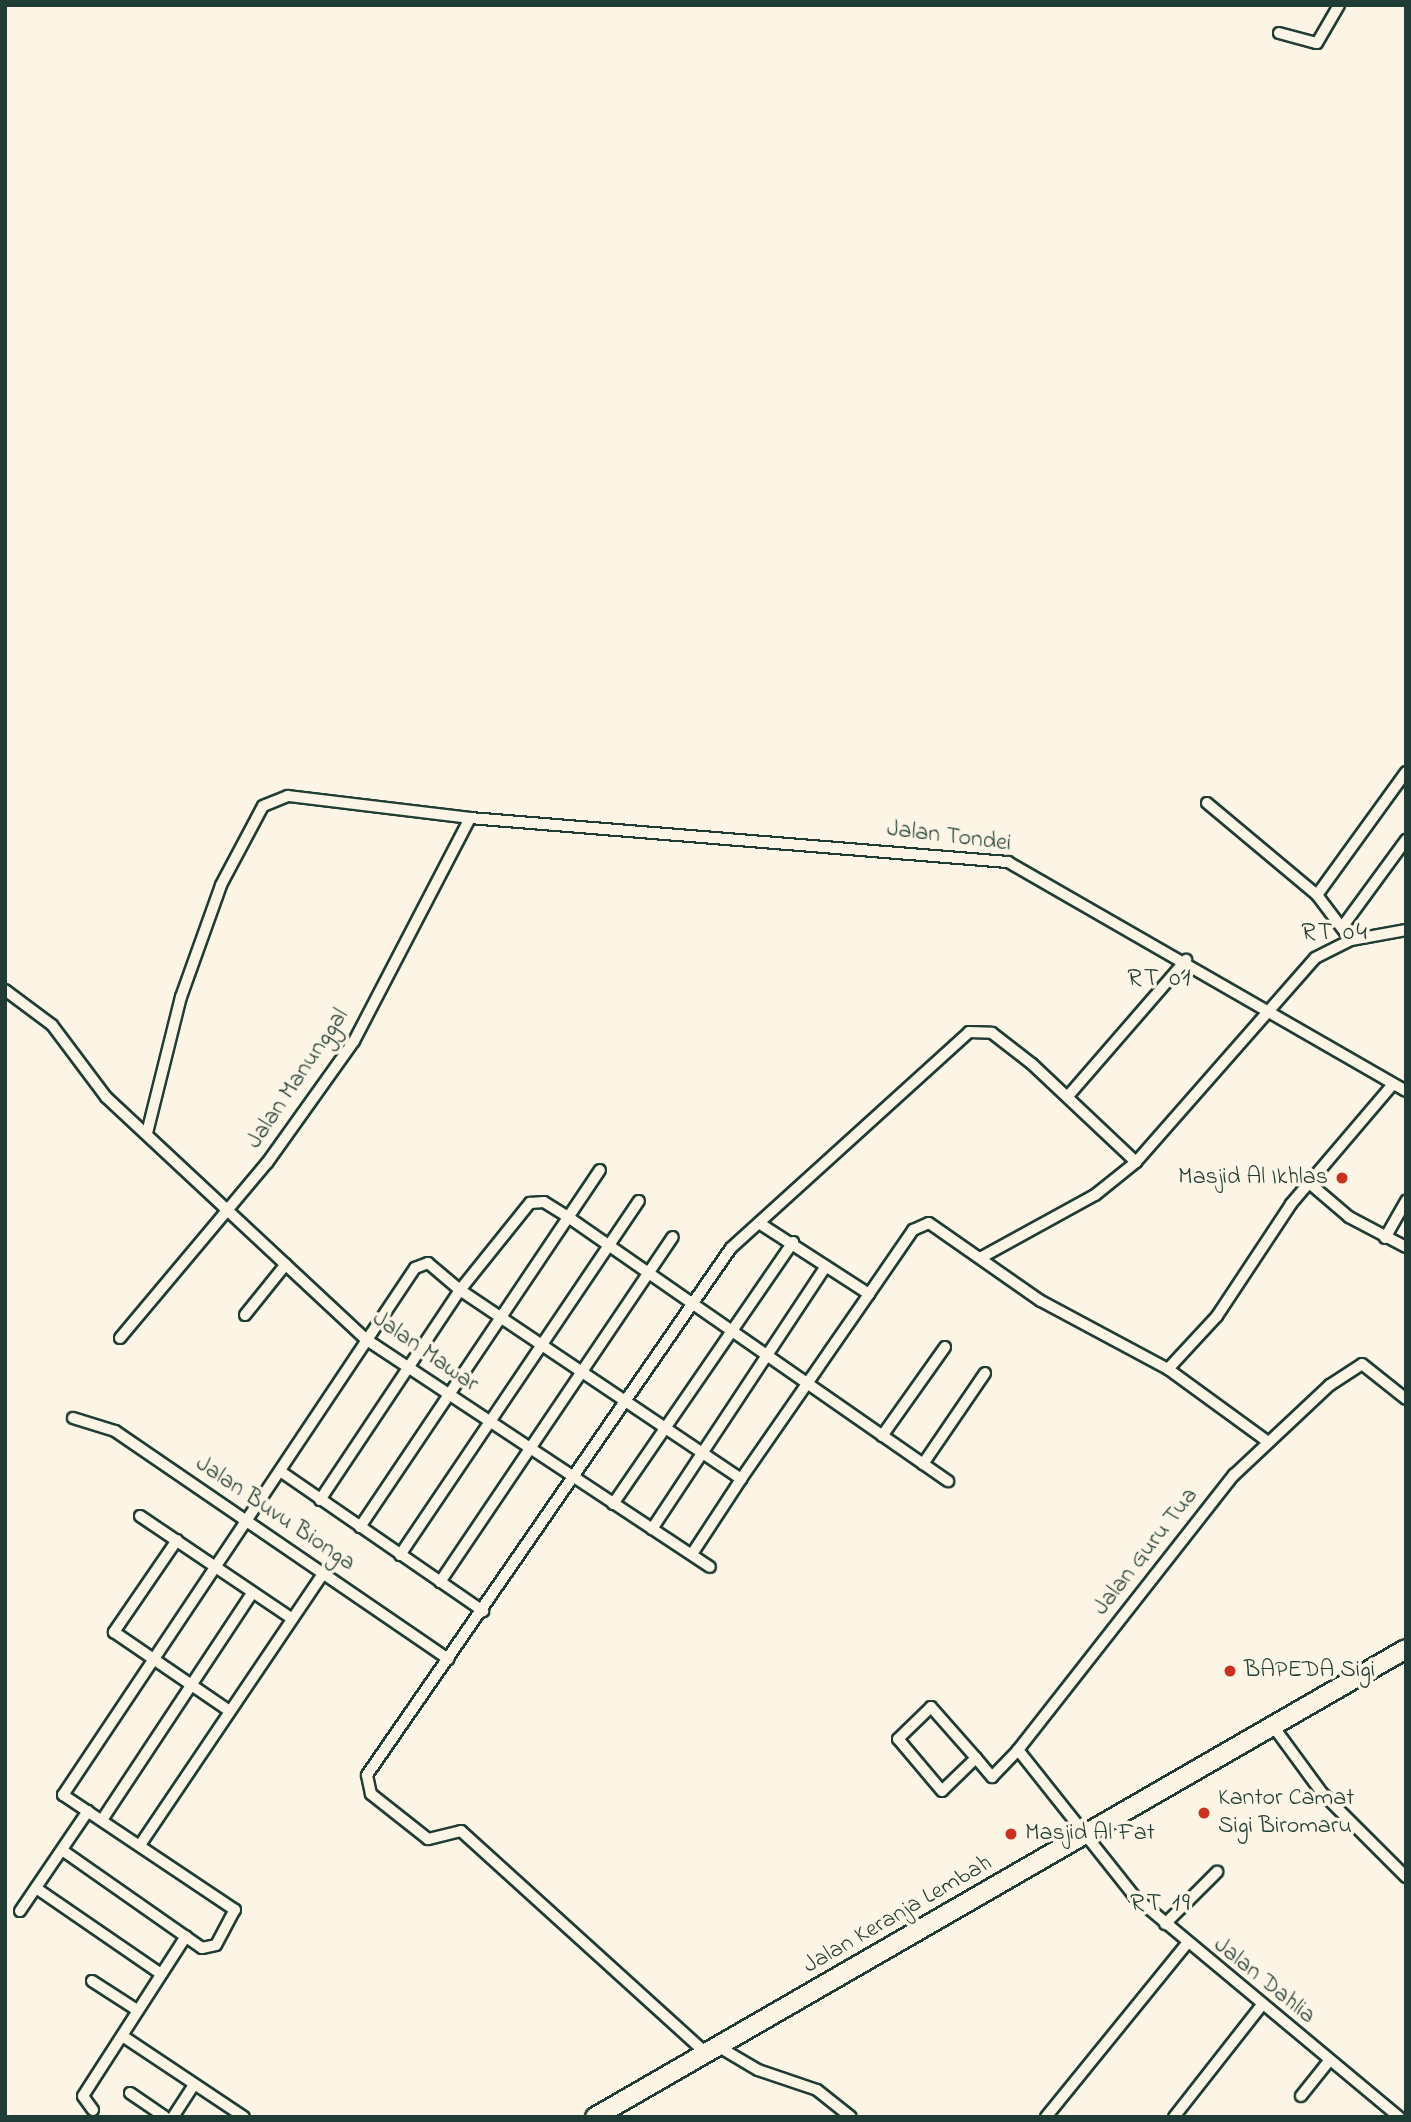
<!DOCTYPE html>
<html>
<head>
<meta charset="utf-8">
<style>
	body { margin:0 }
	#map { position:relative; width:1411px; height:2122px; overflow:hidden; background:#fcf5e5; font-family:"Indie Flower",sans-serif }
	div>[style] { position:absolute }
	.roads { filter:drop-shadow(2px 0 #1f3d34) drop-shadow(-2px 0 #1f3d34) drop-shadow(0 2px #1f3d34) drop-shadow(0 -2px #1f3d34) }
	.street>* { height:10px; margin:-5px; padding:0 5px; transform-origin:5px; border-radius:5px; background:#fcf5e5 }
	.primary>* { height:18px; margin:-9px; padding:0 9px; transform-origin:9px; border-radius:9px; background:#fcf5e5 }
	.dots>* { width:19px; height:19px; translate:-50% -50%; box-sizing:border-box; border:4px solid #fcf5e5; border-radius:50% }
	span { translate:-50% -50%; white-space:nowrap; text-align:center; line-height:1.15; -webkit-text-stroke:7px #fcf5e5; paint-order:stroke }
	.street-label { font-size:24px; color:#1f3d34 }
	.poi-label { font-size:24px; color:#1f3d34 }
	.right { translate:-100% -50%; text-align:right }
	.left { translate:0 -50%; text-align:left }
	.neighbourhood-label { font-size:26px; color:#1f3d34; letter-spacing:2px }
	.frame { position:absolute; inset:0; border:7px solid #1f3d34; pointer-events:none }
</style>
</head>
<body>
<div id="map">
	<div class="roads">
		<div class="street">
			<div style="left:1279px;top:33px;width:39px;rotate:15deg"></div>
			<div style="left:1317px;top:43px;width:44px;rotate:-59.9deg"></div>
			<div style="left:1207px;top:803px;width:143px;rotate:39.9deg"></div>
			<div style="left:1317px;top:895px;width:56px;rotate:52.9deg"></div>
			<div style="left:1317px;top:895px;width:152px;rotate:-54.1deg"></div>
			<div style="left:1343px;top:926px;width:107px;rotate:-53.8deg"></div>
			<div style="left:5px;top:990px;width:59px;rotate:36.7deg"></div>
			<div style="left:52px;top:1025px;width:90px;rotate:53.1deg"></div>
			<div style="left:106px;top:1097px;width:357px;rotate:43deg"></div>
			<div style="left:367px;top:1340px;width:411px;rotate:33.5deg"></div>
			<div style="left:1069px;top:1095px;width:179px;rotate:-49.1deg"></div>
			<div style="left:147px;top:1133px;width:140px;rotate:-76deg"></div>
			<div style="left:181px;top:997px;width:119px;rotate:-70.3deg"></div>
			<div style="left:221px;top:885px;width:89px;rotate:-62deg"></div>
			<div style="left:263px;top:806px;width:27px;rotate:-22deg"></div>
			<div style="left:288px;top:796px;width:183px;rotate:6.9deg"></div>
			<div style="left:470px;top:818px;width:540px;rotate:4.68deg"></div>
			<div style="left:1008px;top:862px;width:459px;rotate:29.9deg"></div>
			<div style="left:1308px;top:1182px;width:54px;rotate:40.5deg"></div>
			<div style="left:1349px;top:1217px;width:64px;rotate:27.8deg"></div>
			<div style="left:1385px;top:1238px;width:43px;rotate:-60.4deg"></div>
			<div style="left:982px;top:1257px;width:129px;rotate:-28.8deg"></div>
			<div style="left:1095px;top:1195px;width:53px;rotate:-38.8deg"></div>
			<div style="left:869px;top:1294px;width:78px;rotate:-55.5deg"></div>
			<div style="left:913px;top:1230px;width:17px;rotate:-24deg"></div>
			<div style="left:929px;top:1223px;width:136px;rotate:34.9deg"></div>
			<div style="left:1041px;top:1301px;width:144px;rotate:28.2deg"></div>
			<div style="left:1168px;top:1369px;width:124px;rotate:36.1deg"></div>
			<div style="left:245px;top:1315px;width:65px;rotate:-51.2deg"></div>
			<div style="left:120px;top:1338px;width:229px;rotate:-50deg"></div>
			<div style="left:267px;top:1163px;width:150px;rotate:-54.5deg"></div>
			<div style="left:354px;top:1041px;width:251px;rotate:-62.5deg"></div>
			<div style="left:1168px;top:1369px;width:72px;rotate:-47.2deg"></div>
			<div style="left:1217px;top:1316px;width:134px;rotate:-56.5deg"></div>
			<div style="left:1291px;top:1204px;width:157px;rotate:-49.6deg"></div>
			<div style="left:73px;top:1418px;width:44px;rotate:17.2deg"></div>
			<div style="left:115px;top:1431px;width:404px;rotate:34.4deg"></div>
			<div style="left:882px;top:1436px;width:109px;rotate:-54.7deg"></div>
			<div style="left:923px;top:1464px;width:110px;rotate:-55.7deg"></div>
			<div style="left:280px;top:1471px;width:247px;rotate:34.6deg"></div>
			<div style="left:320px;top:1500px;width:252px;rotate:-56.3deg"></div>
			<div style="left:460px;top:1290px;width:339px;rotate:33.9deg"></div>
			<div style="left:741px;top:1479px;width:225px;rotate:-55.3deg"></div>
			<div style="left:869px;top:1294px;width:131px;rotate:-147.2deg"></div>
			<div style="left:613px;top:1504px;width:318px;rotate:-55.5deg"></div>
			<div style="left:140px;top:1516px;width:182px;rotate:34deg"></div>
			<div style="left:360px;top:1527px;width:430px;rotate:-56.1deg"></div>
			<div style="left:652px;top:1529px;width:315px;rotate:-56.5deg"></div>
			<div style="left:177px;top:1540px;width:112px;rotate:124.4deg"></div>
			<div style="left:114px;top:1632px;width:138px;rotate:34.4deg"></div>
			<div style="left:692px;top:1554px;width:90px;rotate:-56.8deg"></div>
			<div style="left:400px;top:1555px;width:427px;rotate:-56deg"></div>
			<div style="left:440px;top:1582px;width:416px;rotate:-56deg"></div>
			<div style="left:1273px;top:1726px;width:83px;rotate:53.8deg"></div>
			<div style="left:1322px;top:1793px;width:119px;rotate:45deg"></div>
			<div style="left:976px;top:1758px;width:47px;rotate:135.9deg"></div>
			<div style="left:942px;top:1791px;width:68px;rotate:-130.2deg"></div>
			<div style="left:898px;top:1739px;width:46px;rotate:-44.1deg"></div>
			<div style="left:931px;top:1707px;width:68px;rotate:48.6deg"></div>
			<div style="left:976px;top:1758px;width:25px;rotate:50deg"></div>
			<div style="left:992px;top:1777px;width:37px;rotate:-46deg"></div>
			<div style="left:102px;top:1820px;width:270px;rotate:-56.5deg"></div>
			<div style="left:140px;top:1845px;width:329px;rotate:-56deg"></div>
			<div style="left:62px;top:1850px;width:171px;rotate:35deg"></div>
			<div style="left:202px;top:1948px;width:14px;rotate:-12deg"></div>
			<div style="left:216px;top:1945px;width:40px;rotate:-62deg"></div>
			<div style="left:235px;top:1910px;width:207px;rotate:-146.2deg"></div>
			<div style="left:63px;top:1795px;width:634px;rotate:-56.26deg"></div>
			<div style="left:415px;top:1268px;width:14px;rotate:-21deg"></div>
			<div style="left:428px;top:1263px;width:42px;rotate:40.2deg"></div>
			<div style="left:460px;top:1290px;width:112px;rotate:-51.2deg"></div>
			<div style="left:530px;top:1203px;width:14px;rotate:-4deg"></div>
			<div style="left:544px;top:1202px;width:28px;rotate:32deg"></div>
			<div style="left:568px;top:1217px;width:463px;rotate:34.8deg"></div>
			<div style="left:36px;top:1888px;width:152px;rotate:34.5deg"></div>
			<div style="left:20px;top:1911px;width:121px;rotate:-55.8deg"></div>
			<div style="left:1165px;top:1924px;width:74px;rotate:-45deg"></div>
			<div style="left:92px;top:1981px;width:54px;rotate:32.8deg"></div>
			<div style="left:124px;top:2037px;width:144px;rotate:33.7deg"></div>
			<div style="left:719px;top:2047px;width:45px;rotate:30.5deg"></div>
			<div style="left:758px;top:2070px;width:62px;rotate:18.7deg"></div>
			<div style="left:817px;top:2090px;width:43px;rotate:38.5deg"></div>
			<div style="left:707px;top:2054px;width:332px;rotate:-137.8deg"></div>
			<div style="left:461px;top:1831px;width:34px;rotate:166deg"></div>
			<div style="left:428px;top:1839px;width:73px;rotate:-141.7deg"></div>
			<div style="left:371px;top:1794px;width:19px;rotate:-102deg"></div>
			<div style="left:367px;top:1775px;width:640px;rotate:-55.37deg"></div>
			<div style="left:731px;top:1248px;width:321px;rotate:-42.2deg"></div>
			<div style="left:969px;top:1032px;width:23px;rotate:2deg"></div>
			<div style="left:992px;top:1033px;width:51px;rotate:37.8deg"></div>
			<div style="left:1032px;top:1064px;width:143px;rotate:43.3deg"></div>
			<div style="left:1136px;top:1162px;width:271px;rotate:-48.7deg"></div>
			<div style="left:1315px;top:958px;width:40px;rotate:-26.6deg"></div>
			<div style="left:1351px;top:940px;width:56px;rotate:-10.3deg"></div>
			<div style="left:130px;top:2093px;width:42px;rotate:34.4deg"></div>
			<div style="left:1301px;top:2096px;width:45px;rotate:-51.3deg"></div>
			<div style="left:93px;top:2110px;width:17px;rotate:-126deg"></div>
			<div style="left:83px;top:2096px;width:190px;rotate:-57.2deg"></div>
			<div style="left:173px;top:2117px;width:38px;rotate:-57deg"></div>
			<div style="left:1046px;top:2117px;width:222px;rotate:-50.9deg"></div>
			<div style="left:1174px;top:2117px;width:141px;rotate:-51.9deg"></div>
			<div style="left:1399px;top:2117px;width:344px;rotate:-140.2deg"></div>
			<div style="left:1135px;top:1897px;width:188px;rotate:-128.5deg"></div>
			<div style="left:1018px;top:1750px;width:350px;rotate:-51.9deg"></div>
			<div style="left:1234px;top:1475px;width:132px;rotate:-43.2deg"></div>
			<div style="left:1330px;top:1385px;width:38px;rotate:-33deg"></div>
			<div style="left:1362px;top:1364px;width:56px;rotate:38.5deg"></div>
		</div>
		<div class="primary">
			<div style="left:595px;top:2117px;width:936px;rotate:-29.99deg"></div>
		</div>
	</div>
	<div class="dots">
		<div style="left:1342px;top:1178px;background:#c8321e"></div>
		<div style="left:1230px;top:1671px;background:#c8321e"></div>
		<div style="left:1204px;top:1813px;background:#c8321e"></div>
		<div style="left:1011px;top:1834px;background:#c8321e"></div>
	</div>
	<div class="street-label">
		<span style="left:949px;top:837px;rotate:7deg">Jalan Tondei</span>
		<span style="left:298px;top:1079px;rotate:-56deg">Jalan Manunggal</span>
		<span style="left:425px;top:1352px;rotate:35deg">Jalan Mawar</span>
		<span style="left:275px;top:1514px;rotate:34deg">Jalan Buvu Bionga</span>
		<span style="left:1146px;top:1552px;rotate:-52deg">Jalan Guru Tua</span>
		<span style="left:898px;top:1915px;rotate:-30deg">Jalan Keranja Lembah</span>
		<span style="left:1264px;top:1981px;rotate:39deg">Jalan Dahlia</span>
	</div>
	<div class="poi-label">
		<span class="right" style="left:1328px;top:1178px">Masjid Al Ikhlas</span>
		<span class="left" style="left:1244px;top:1671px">BAPEDA Sigi</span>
		<span class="left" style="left:1218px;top:1813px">Kantor Camat<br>Sigi Biromaru</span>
		<span class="left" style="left:1025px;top:1834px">Masjid Al Fat</span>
	</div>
	<div class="neighbourhood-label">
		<span style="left:1335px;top:934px">RT 04</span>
		<span style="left:1160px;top:980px">RT 01</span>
		<span style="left:1161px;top:1905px">RT 19</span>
	</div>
	<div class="frame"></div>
</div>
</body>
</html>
